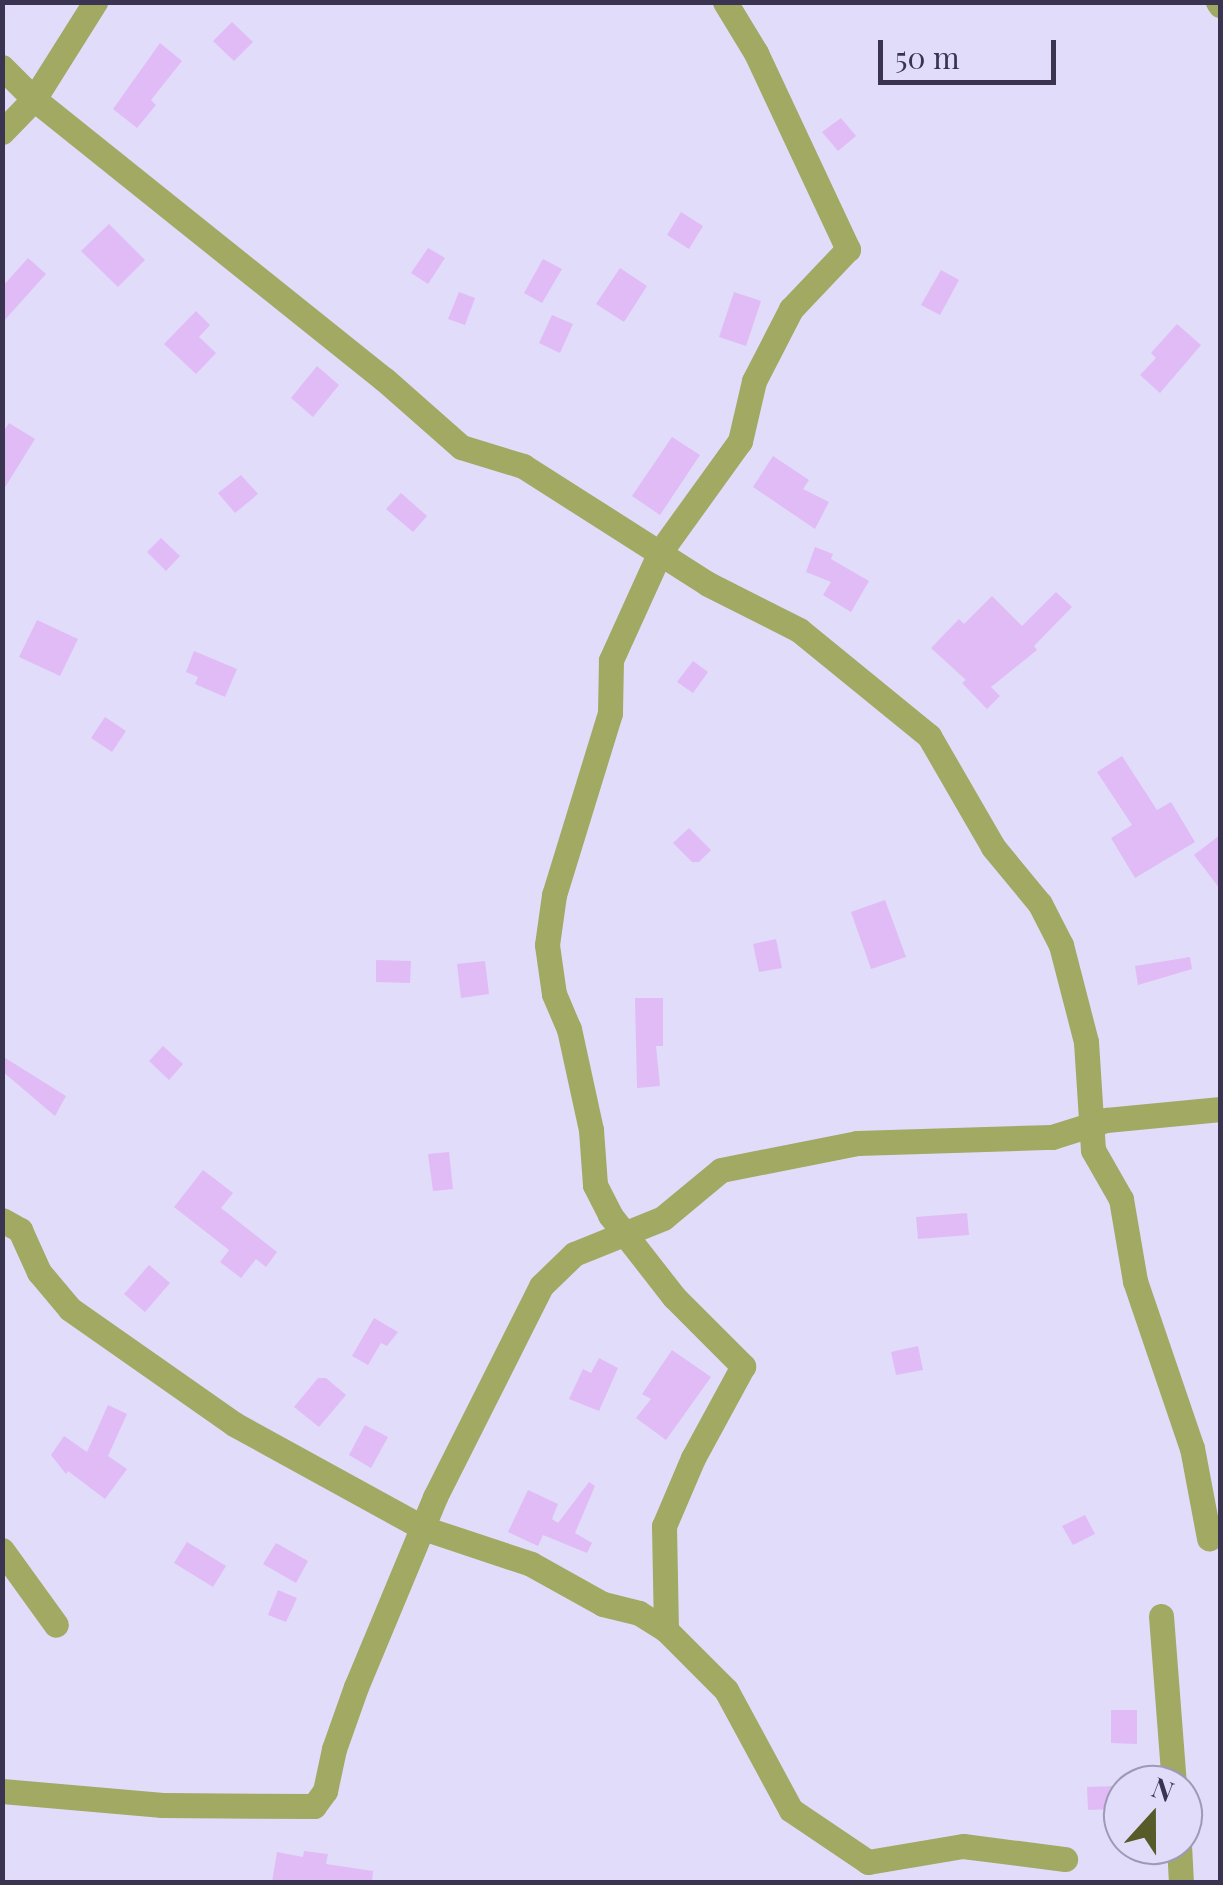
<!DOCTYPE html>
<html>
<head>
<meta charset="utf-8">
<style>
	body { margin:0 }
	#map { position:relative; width:1223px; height:1885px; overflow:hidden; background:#e1dcf9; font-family:"Playfair Display",serif }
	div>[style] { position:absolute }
	.building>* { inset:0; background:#e1bbf5 }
	.minor>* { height:25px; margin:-12.5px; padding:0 12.5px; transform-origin:12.5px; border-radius:12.5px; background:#a1a963 }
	span { translate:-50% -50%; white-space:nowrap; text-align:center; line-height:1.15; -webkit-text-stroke:8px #e1dcf9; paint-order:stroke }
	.frame { position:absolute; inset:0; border:5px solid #3a3450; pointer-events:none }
	.north { position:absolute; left:1103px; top:1765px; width:100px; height:100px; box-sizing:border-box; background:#e1dcf9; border:2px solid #9e99b5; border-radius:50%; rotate:21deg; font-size:28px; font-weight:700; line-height:40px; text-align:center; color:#3a3450 }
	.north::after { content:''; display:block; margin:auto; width:35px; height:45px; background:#565b29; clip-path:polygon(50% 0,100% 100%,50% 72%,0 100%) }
	.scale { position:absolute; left:878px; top:40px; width:178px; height:45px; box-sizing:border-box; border:5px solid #3a3450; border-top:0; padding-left:12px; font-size:30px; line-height:35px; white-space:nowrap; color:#3a3450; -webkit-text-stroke:8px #e1dcf9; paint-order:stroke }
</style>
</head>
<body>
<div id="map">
	<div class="building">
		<div style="clip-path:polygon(232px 22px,253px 42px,234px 61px,213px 41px)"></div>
		<div style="clip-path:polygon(160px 43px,182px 61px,151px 100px,156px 105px,137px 128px,113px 109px)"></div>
		<div style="clip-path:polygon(841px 118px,856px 136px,838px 151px,822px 132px)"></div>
		<div style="clip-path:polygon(681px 212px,703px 226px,689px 249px,667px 235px)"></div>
		<div style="clip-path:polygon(109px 224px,145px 260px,118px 287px,81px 251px)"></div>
		<div style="clip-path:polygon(428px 248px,445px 258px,428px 284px,411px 273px)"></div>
		<div style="clip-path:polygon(28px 258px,46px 274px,2px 323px,2px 287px)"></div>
		<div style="clip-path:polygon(543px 259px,562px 269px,542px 303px,524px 293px)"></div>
		<div style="clip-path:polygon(620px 268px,647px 286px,624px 322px,596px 304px)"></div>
		<div style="clip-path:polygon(941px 270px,959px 280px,940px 315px,921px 305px)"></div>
		<div style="clip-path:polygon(459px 292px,475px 298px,465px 325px,448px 319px)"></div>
		<div style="clip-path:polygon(734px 292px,761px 301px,746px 346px,719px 337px)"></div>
		<div style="clip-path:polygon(196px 311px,210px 325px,199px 337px,216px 353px,196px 374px,164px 344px)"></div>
		<div style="clip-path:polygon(552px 315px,573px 324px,560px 353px,539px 343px)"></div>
		<div style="clip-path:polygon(1177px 324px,1201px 345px,1160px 393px,1140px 375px,1156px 358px,1151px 353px)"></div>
		<div style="clip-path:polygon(317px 366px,339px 385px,313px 417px,291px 398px)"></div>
		<div style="clip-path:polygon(9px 423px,35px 439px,2px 492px,2px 434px)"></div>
		<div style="clip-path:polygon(672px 437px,700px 455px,660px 515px,632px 496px)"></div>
		<div style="clip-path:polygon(773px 456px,809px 480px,803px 489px,829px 502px,815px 529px,753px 487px)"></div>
		<div style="clip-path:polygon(241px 475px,258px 494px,235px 513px,218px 493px)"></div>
		<div style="clip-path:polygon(401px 493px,427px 516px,413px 532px,386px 509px)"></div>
		<div style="clip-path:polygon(161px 538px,180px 556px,166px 571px,147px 552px)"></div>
		<div style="clip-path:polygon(815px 547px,833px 554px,831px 559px,869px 581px,851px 612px,823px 595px,831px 582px,806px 572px)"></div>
		<div style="clip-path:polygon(1056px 592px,1072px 607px,1034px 646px,1037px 650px,991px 687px,1000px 696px,987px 709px,962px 683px,966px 680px,931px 648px,959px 619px,964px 624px,992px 596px,1022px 626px)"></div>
		<div style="clip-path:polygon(37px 620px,78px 639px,60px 676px,19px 657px)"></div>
		<div style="clip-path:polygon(194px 651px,237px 669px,225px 697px,195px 684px,198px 677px,186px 672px)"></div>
		<div style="clip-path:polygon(693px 661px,708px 672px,693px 693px,677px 682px)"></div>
		<div style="clip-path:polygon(105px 717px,126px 731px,112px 752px,91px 738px)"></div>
		<div style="clip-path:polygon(1122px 756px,1157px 810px,1171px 802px,1195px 842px,1135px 878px,1111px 838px,1132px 825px,1097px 772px)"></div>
		<div style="clip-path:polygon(689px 828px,711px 850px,699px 862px,692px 862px,673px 843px)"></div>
		<div style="clip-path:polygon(1220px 835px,1220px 889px,1194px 855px)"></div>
		<div style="clip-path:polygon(885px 900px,906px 957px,871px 969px,851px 912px)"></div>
		<div style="clip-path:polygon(776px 939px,782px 968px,759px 972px,753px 944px)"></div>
		<div style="clip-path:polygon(1190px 957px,1192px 969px,1138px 985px,1135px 966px)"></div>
		<div style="clip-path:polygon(376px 960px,411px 961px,410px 983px,376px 982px)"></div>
		<div style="clip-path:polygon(485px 961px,489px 994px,461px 998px,457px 964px)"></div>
		<div style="clip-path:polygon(635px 998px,663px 998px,663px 1046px,656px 1046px,660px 1086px,637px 1088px)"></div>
		<div style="clip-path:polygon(163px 1046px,183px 1064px,169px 1080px,149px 1061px)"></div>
		<div style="clip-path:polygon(2px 1056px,66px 1096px,55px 1116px,2px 1071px)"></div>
		<div style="clip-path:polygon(449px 1152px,453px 1189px,433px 1191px,428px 1154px)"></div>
		<div style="clip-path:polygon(203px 1170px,233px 1193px,221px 1208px,277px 1252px,266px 1267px,256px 1259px,241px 1278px,220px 1262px,229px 1250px,174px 1207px)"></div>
		<div style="clip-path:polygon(967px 1213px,969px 1235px,918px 1239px,916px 1217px)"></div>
		<div style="clip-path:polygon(149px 1265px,170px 1283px,145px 1312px,124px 1294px)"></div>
		<div style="clip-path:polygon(374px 1318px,398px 1332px,387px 1346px,381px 1343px,368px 1365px,352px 1356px)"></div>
		<div style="clip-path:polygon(918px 1346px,923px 1370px,896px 1375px,891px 1352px)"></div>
		<div style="clip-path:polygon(672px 1350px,711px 1377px,666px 1440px,636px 1418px,651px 1399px,642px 1394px)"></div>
		<div style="clip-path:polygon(599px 1358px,618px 1368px,599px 1411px,569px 1399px,583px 1369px,591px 1373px)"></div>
		<div style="clip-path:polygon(318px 1378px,326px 1378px,346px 1395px,319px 1427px,294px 1407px)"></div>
		<div style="clip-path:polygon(108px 1405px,127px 1414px,108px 1456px,127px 1469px,105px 1499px,68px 1471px,66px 1474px,51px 1455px,64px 1436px,87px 1452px)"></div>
		<div style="clip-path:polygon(365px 1425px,388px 1437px,371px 1468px,349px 1455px)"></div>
		<div style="clip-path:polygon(589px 1482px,595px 1486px,575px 1533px,592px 1543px,587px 1553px,543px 1535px,538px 1546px,508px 1532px,528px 1490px,558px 1504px,552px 1519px,558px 1523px)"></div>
		<div style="clip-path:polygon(1085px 1515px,1095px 1534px,1073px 1545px,1062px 1526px)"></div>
		<div style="clip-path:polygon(187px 1542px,226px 1566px,213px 1587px,174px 1563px)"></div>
		<div style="clip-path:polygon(276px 1543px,308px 1561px,296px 1583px,263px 1564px)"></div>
		<div style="clip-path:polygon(278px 1590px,297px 1598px,286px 1622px,268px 1615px)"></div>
		<div style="clip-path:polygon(1111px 1710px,1137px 1710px,1137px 1744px,1111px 1743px)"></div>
		<div style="clip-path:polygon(1117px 1786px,1118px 1809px,1088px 1810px,1087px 1787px)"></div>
		<div style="clip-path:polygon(304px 1851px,328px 1854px,326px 1864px,373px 1871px,372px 1882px,272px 1882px,277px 1852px,303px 1857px)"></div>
	</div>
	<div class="minor">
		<div style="left:725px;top:2px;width:60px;rotate:58.7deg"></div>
		<div style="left:756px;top:53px;width:217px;rotate:64.9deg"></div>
		<div style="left:848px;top:249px;width:83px;rotate:133.5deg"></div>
		<div style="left:791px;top:309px;width:81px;rotate:117.2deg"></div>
		<div style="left:754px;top:381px;width:62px;rotate:103.1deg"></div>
		<div style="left:740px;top:441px;width:137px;rotate:125.8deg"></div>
		<div style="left:660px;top:552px;width:119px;rotate:114.4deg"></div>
		<div style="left:611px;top:660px;width:53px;rotate:91.1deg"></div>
		<div style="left:610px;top:713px;width:190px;rotate:107.1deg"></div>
		<div style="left:554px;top:895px;width:50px;rotate:98deg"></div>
		<div style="left:547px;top:945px;width:49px;rotate:81.9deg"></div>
		<div style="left:554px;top:994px;width:38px;rotate:67deg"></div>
		<div style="left:569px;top:1029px;width:103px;rotate:77.7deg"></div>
		<div style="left:591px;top:1130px;width:55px;rotate:85.8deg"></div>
		<div style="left:595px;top:1185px;width:34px;rotate:63deg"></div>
		<div style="left:610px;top:1215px;width:104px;rotate:52deg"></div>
		<div style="left:674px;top:1297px;width:98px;rotate:45deg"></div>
		<div style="left:743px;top:1366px;width:105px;rotate:118.5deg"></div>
		<div style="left:693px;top:1458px;width:74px;rotate:113.1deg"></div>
		<div style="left:664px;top:1526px;width:104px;rotate:88.9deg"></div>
		<div style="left:666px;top:1630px;width:85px;rotate:45deg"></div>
		<div style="left:726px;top:1690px;width:136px;rotate:61.6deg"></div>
		<div style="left:791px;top:1810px;width:93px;rotate:34deg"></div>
		<div style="left:868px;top:1862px;width:96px;rotate:-9.6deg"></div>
		<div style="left:963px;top:1846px;width:103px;rotate:7.3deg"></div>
		<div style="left:1218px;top:2px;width:4px;rotate:56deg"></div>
		<div style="left:2px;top:67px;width:45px;rotate:45deg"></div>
		<div style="left:34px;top:99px;width:448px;rotate:38.7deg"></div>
		<div style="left:384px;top:379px;width:103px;rotate:41.4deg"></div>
		<div style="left:461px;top:447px;width:65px;rotate:17deg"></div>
		<div style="left:523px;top:466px;width:219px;rotate:32.5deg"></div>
		<div style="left:708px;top:584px;width:102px;rotate:26.8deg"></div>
		<div style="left:799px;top:630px;width:168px;rotate:39.2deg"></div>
		<div style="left:929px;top:736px;width:128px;rotate:60deg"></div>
		<div style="left:993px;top:847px;width:74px;rotate:50.5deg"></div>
		<div style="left:1040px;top:904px;width:46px;rotate:62.9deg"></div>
		<div style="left:1061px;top:945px;width:100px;rotate:75.5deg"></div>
		<div style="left:1086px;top:1042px;width:108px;rotate:86.3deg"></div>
		<div style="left:1093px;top:1150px;width:56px;rotate:60.3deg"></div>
		<div style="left:1121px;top:1199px;width:83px;rotate:80.3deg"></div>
		<div style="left:1135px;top:1281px;width:176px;rotate:71.2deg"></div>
		<div style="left:1192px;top:1448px;width:92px;rotate:79.3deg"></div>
		<div style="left:2px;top:132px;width:46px;rotate:-45.9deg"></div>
		<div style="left:34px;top:99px;width:115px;rotate:-57.8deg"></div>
		<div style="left:2px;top:1220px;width:21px;rotate:29deg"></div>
		<div style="left:20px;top:1230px;width:46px;rotate:65.7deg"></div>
		<div style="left:39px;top:1272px;width:48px;rotate:50deg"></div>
		<div style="left:70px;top:1309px;width:200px;rotate:35deg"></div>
		<div style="left:234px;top:1424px;width:216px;rotate:28.8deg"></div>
		<div style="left:423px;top:1528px;width:114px;rotate:18.4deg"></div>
		<div style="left:531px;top:1564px;width:82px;rotate:29.1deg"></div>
		<div style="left:603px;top:1604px;width:37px;rotate:14deg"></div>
		<div style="left:639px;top:1613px;width:32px;rotate:32deg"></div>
		<div style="left:2px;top:1550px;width:92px;rotate:54.2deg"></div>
		<div style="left:1161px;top:1616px;width:169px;rotate:85.6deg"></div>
		<div style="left:2px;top:1791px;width:161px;rotate:5deg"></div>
		<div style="left:162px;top:1805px;width:152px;rotate:0.4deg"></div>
		<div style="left:314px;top:1806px;width:19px;rotate:-54deg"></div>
		<div style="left:325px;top:1791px;width:43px;rotate:-77.9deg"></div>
		<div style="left:334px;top:1749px;width:66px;rotate:-70.5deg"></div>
		<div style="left:356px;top:1687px;width:206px;rotate:-67.4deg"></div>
		<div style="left:435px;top:1497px;width:236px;rotate:-63.3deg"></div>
		<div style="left:541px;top:1286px;width:46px;rotate:-44.1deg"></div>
		<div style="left:574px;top:1254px;width:96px;rotate:-22deg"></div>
		<div style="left:663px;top:1218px;width:75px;rotate:-39.6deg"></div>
		<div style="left:721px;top:1170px;width:139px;rotate:-11.2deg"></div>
		<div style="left:857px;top:1143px;width:195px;rotate:-1.8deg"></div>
		<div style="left:1052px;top:1137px;width:57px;rotate:-17.5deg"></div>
		<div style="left:1106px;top:1120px;width:115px;rotate:-5.5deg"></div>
		<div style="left:1179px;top:1845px;width:37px;rotate:87deg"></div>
	</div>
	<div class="frame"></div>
	<div class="north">N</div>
	<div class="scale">50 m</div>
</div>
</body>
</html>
